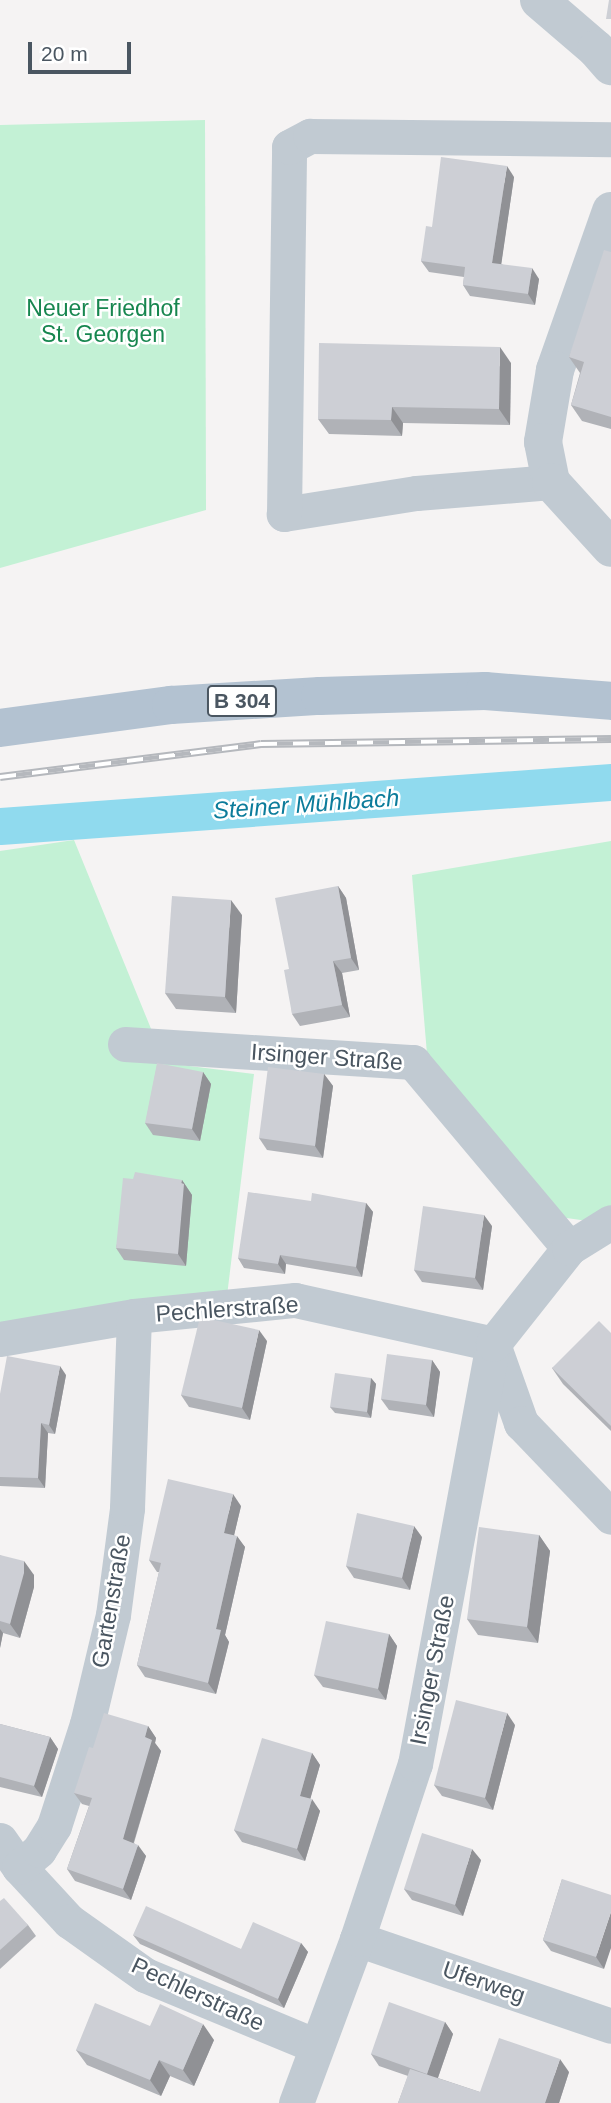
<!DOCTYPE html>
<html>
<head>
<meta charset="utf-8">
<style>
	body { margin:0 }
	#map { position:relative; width:611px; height:2103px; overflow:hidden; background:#f5f3f3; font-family:Arial,sans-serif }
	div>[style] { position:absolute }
	.green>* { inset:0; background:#c3f1d5 }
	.canal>* { height:37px; margin:-18.5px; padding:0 18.5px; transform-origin:18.5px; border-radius:18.5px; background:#90daee }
	.minor>* { height:35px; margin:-17.5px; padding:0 17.5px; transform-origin:17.5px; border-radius:17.5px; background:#c1cad2 }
	.tertiary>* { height:38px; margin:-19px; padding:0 19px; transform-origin:19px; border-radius:19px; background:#c1cad2 }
	.primary>* { height:38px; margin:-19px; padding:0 19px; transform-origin:19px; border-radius:19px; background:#b3c2d1 }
	.rail>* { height:8px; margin-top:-4px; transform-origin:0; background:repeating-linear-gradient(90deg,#fff 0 16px,#b5b8bd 0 32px); box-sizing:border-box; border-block:2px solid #b5b8bd }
	.wall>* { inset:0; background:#b0b2b7 }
	.shaded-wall>* { inset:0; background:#909195 }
	.building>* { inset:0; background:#cdcfd5 }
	span { translate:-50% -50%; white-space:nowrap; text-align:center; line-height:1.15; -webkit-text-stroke:5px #fff; paint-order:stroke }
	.shield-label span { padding:2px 5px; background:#fff; border:2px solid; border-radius:5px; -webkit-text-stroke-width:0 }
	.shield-label { font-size:21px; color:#4a5661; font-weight:700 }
	.park-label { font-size:23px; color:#17864f }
	.street-label { font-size:23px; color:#4a5661 }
	.water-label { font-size:24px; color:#0c7c9b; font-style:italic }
	.scale { position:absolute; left:28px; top:42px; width:103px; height:32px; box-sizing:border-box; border:4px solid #4a5661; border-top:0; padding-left:9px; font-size:21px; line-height:24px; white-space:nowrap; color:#4a5661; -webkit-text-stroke:5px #fff; paint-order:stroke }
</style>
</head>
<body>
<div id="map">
	<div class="green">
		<div style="clip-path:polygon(205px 120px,206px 510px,0 568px,0 125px)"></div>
		<div style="clip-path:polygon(74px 840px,165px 1063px,254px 1074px,227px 1296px,0 1329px,0 851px)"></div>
		<div style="clip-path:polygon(611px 841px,611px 1207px,588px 1221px,552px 1216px,427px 1054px,412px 875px)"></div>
	</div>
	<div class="canal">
		<div style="left:0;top:826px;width:613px;rotate:-4.12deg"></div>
	</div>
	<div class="minor">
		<div style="left:551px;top:482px;width:135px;rotate:175.3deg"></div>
		<div style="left:416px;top:493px;width:134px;rotate:171deg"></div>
		<div style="left:284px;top:514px;width:367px;rotate:-89.2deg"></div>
		<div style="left:289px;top:147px;width:24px;rotate:-28deg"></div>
		<div style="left:310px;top:136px;width:301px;rotate:0.6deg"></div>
		<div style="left:125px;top:1044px;width:289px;rotate:3.6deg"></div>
		<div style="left:413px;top:1062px;width:243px;rotate:50deg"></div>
		<div style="left:0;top:1339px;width:136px;rotate:-9.7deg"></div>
		<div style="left:134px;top:1316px;width:162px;rotate:-5.7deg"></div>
		<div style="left:295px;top:1300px;width:203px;rotate:12.5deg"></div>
		<div style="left:493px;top:1344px;width:84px;rotate:70.5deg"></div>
		<div style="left:521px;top:1423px;width:130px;rotate:46.2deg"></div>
		<div style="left:0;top:1840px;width:33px;rotate:55deg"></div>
		<div style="left:19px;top:1867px;width:74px;rotate:47.2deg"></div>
		<div style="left:69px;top:1921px;width:93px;rotate:35.4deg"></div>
		<div style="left:145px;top:1975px;width:185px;rotate:22.5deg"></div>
		<div style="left:19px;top:1867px;width:26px;rotate:-40deg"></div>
		<div style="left:39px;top:1850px;width:28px;rotate:-58deg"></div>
		<div style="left:54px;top:1826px;width:107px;rotate:-72.1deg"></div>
		<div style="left:87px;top:1724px;width:112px;rotate:-76.6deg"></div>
		<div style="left:113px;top:1615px;width:108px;rotate:-82.5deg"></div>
		<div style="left:127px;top:1508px;width:192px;rotate:-87.9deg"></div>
		<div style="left:357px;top:1939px;width:268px;rotate:18.9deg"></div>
		<div style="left:296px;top:2103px;width:175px;rotate:-69.6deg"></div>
		<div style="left:357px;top:1939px;width:184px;rotate:-71.7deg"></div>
		<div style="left:415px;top:1764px;width:427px;rotate:-79.5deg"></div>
		<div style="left:493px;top:1344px;width:122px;rotate:-51.6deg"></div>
		<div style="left:569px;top:1248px;width:49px;rotate:-31.8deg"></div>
	</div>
	<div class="tertiary">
		<div style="left:539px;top:0;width:75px;rotate:40.7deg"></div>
		<div style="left:596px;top:49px;width:23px;rotate:49deg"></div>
		<div style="left:611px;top:211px;width:169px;rotate:109.4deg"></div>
		<div style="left:555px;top:370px;width:73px;rotate:99.5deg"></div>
		<div style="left:543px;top:442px;width:41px;rotate:78.7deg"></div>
		<div style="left:551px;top:482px;width:89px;rotate:47.7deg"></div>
	</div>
	<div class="primary">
		<div style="left:0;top:728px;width:173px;rotate:-7.7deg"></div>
		<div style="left:171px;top:705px;width:149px;rotate:-3.5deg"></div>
		<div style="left:320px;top:696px;width:165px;rotate:-1.7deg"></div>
		<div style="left:485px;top:691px;width:126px;rotate:4.5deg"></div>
	</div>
	<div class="rail">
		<div style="left:0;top:777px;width:263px;rotate:-7.2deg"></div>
		<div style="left:261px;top:744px;width:350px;rotate:-0.8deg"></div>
	</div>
	<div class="wall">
		<div style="clip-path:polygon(514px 177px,501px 264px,539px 279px,535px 305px,470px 296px,463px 285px,464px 277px,429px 272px,421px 261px,432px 227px)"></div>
		<div style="clip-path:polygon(611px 252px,611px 429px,582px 421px,571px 405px,580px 373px,569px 357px)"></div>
		<div style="clip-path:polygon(511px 363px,510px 425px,403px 423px,402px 436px,329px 434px,318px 419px)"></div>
		<div style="clip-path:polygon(338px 886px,346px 898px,359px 970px,342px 973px,350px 1017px,300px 1026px,292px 1014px,289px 969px)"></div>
		<div style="clip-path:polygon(242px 915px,236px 1013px,176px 1009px,165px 993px)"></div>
		<div style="clip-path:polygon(203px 1072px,211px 1084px,200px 1141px,153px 1135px,145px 1123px)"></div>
		<div style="clip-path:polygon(324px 1074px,333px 1086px,323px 1158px,267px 1150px,259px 1138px)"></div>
		<div style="clip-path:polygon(133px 1179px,182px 1180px,192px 1195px,186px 1266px,124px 1260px,116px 1248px)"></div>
		<div style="clip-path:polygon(311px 1201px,366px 1203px,373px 1212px,362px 1277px,286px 1264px,285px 1274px,244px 1268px,238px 1258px)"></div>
		<div style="clip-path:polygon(492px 1226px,483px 1290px,422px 1282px,414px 1270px)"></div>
		<div style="clip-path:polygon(611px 1333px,611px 1431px,563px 1384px,552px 1368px)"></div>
		<div style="clip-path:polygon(267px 1341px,250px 1420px,189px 1407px,181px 1395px)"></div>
		<div style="clip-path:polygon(432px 1360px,440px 1372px,434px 1417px,389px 1410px,381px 1399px)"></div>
		<div style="clip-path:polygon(66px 1375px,55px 1434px,48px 1433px,45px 1488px,0 1486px,0 1394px)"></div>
		<div style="clip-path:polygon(371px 1378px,376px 1384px,371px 1418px,335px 1413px,330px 1407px)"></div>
		<div style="clip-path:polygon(241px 1506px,234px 1535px,245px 1547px,225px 1635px,229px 1642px,216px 1694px,145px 1677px,137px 1665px,159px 1572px,157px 1572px,149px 1560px)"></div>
		<div style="clip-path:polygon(539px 1535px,550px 1551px,538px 1643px,478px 1635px,467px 1619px)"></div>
		<div style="clip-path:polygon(422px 1537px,410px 1590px,354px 1578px,346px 1566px)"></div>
		<div style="clip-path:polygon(0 1555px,34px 1575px,34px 1587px,20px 1638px,3px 1633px,0 1648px)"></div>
		<div style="clip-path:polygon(389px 1634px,397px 1646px,386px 1700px,323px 1687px,314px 1675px)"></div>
		<div style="clip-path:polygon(0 1724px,50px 1737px,58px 1749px,42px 1797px,0 1787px)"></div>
		<div style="clip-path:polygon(515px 1725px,493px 1810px,442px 1796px,434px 1785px)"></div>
		<div style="clip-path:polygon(148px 1726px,156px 1738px,155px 1743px,161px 1751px,134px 1843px,146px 1856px,131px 1900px,75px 1881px,67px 1869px,89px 1806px,82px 1804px,74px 1793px)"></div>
		<div style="clip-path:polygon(312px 1753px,320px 1765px,310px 1799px,320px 1811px,305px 1861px,242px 1842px,234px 1830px)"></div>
		<div style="clip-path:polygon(481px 1860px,463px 1916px,412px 1900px,404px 1889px)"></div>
		<div style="clip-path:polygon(562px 1879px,604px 1969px,551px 1951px,543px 1940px)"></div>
		<div style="clip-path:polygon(0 1901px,28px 1925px,36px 1936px,0 1969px)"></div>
		<div style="clip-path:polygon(133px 1935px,241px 1949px,301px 1943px,308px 1952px,284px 2008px,140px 1944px)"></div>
		<div style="clip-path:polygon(445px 2022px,453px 2034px,438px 2078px,480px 2092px,569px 2072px,559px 2103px,398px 2103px,408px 2076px,379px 2066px,371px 2054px)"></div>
		<div style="clip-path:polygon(150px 2026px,214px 2040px,194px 2086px,170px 2076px,161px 2096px,87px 2065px,76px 2050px)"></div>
	</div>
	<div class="shaded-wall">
		<div style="clip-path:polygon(507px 166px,514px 177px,500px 273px,492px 263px)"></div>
		<div style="clip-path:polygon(532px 268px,539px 279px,535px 305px,528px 294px)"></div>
		<div style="clip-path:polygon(500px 347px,511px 363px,510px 425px,499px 409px)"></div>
		<div style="clip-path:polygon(392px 407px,403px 423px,402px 436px,391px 420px)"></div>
		<div style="clip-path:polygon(338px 886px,346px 898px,359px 970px,351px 958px)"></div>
		<div style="clip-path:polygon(231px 900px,242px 915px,236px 1013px,225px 997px)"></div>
		<div style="clip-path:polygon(333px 961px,342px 973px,350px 1017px,342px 1005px)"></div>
		<div style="clip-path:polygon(203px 1072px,211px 1084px,200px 1141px,192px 1129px)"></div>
		<div style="clip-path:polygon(324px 1074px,333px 1086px,323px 1158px,315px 1146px)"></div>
		<div style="clip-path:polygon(182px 1180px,192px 1195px,186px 1266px,178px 1254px)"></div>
		<div style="clip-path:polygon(366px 1203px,373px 1212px,362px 1277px,356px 1267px)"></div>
		<div style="clip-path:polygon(484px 1215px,492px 1226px,483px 1290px,475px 1278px)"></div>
		<div style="clip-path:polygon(280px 1255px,286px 1264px,285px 1274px,278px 1264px)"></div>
		<div style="clip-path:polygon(259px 1330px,267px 1341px,250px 1420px,242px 1408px)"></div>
		<div style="clip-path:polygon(432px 1360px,440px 1372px,434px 1417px,426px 1405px)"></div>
		<div style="clip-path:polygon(60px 1366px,66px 1375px,55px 1434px,49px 1425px)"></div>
		<div style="clip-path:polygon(371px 1378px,376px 1384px,371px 1418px,367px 1412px)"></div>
		<div style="clip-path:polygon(41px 1423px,48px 1433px,45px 1488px,38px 1478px)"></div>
		<div style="clip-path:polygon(233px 1494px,241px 1506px,232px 1544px,224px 1533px)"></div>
		<div style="clip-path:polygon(414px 1526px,422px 1537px,410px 1590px,402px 1578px)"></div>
		<div style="clip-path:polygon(539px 1535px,550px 1551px,538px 1643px,527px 1627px)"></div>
		<div style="clip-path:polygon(237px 1536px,245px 1547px,225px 1635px,229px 1642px,216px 1694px,208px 1683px,216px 1629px)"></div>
		<div style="clip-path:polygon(24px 1561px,34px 1575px,34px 1587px,20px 1638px,10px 1624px)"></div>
		<div style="clip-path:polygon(0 1629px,3px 1633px,0 1648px)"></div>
		<div style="clip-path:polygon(389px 1634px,397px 1646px,386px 1700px,378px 1689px)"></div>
		<div style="clip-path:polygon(507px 1713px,515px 1725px,493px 1810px,485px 1798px)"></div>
		<div style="clip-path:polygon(148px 1726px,156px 1738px,155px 1743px,161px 1751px,131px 1851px,123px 1839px,145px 1737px)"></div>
		<div style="clip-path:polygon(50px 1737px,58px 1749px,42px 1797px,34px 1786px)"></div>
		<div style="clip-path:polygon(312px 1753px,320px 1765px,308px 1807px,300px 1796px)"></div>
		<div style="clip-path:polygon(312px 1799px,320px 1811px,305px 1861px,297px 1849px)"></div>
		<div style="clip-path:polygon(138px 1845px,146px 1856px,131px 1900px,123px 1889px)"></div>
		<div style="clip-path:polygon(472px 1849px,481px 1860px,463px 1916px,455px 1905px)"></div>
		<div style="clip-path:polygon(611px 1912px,611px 1948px,604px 1969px,596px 1957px)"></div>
		<div style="clip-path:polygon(301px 1943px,308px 1952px,284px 2008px,278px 1999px)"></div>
		<div style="clip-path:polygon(445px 2022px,453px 2034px,435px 2086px,427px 2074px)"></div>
		<div style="clip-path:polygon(203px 2024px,214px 2040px,194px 2086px,183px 2070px)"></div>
		<div style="clip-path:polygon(560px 2059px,569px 2072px,559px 2103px,545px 2103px)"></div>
		<div style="clip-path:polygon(159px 2060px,170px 2076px,161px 2096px,150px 2080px)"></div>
	</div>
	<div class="building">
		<div style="clip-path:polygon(609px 0,611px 0,611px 19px,606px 19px)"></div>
		<div style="clip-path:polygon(441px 157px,507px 166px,492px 263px,532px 268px,528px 294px,463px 285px,465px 267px,421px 261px,426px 226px,432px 227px)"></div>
		<div style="clip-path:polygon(604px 250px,611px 252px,611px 417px,571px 405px,584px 362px,569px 357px)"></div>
		<div style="clip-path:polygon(319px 343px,500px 347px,499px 409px,392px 407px,391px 420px,318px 419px)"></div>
		<div style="clip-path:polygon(338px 886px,351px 958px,333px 961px,342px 1005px,292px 1014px,284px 970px,289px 969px,275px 898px)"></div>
		<div style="clip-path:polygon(172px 896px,231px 900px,225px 997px,165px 993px)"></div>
		<div style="clip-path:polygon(157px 1063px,203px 1072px,192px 1129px,145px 1123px)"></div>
		<div style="clip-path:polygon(268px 1067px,324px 1074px,315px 1146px,259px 1138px)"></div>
		<div style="clip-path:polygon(135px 1172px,182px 1180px,181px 1183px,184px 1184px,178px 1254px,116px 1248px,123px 1178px,133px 1179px)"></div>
		<div style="clip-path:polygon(248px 1192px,311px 1201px,312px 1193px,366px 1203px,356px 1267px,280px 1255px,278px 1264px,238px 1258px)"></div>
		<div style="clip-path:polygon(423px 1206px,484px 1215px,475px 1278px,414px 1270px)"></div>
		<div style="clip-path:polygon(200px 1317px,259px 1330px,242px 1408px,181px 1395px)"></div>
		<div style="clip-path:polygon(599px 1321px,611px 1333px,611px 1426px,552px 1368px)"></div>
		<div style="clip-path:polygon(387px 1354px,432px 1360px,426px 1405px,381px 1399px)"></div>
		<div style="clip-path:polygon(7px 1356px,60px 1366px,49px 1425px,41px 1423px,38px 1478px,0 1477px,0 1394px)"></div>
		<div style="clip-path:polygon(335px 1373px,371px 1378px,367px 1412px,330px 1407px)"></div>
		<div style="clip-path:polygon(168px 1479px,233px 1494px,224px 1533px,237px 1536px,216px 1629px,221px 1630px,208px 1683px,137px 1665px,161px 1563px,149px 1560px)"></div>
		<div style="clip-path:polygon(357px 1513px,414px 1526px,402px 1578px,346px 1566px)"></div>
		<div style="clip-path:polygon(479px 1527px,539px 1535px,527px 1627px,467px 1619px)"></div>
		<div style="clip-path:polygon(0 1555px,24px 1561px,24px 1573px,10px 1624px,0 1621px)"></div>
		<div style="clip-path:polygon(326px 1621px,389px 1634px,378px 1689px,314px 1675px)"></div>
		<div style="clip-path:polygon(456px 1700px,507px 1713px,485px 1798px,434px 1785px)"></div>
		<div style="clip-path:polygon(104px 1713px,148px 1726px,145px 1737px,152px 1740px,123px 1839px,138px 1845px,123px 1889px,67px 1869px,92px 1798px,74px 1793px,89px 1747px,93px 1748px)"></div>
		<div style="clip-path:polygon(0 1724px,50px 1737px,34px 1786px,0 1777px)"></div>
		<div style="clip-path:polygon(262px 1738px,312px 1753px,300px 1796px,312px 1799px,297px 1849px,234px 1830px)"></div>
		<div style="clip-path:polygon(422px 1833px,472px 1849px,455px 1905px,404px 1889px)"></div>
		<div style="clip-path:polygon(562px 1879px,611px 1895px,611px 1912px,596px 1957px,543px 1940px)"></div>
		<div style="clip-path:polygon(4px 1898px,28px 1925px,0 1950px,0 1901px)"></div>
		<div style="clip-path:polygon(146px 1906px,241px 1949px,253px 1922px,301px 1943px,278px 1999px,133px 1935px)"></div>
		<div style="clip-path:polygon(389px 2002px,445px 2022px,427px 2074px,371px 2054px)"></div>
		<div style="clip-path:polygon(95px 2003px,150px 2026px,160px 2004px,203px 2024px,183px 2070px,159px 2060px,150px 2080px,76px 2050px)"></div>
		<div style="clip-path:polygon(499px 2038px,560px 2059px,545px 2103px,398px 2103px,410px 2069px,480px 2092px)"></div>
	</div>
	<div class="shield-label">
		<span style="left:242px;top:701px">B 304</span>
	</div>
	<div class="park-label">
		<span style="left:103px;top:321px">Neuer Friedhof<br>St. Georgen</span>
	</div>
	<div class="street-label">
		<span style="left:327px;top:1057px;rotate:4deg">Irsinger Straße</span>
		<span style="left:227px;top:1309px;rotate:-4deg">Pechlerstraße</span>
		<span style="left:111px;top:1601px;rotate:-80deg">Gartenstraße</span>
		<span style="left:432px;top:1670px;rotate:-79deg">Irsinger Straße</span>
		<span style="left:484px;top:1982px;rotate:19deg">Uferweg</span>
		<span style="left:198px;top:1994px;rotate:25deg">Pechlerstraße</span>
	</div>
	<div class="water-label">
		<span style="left:306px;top:804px;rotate:-4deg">Steiner Mühlbach</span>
	</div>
	<div class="scale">20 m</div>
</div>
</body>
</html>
